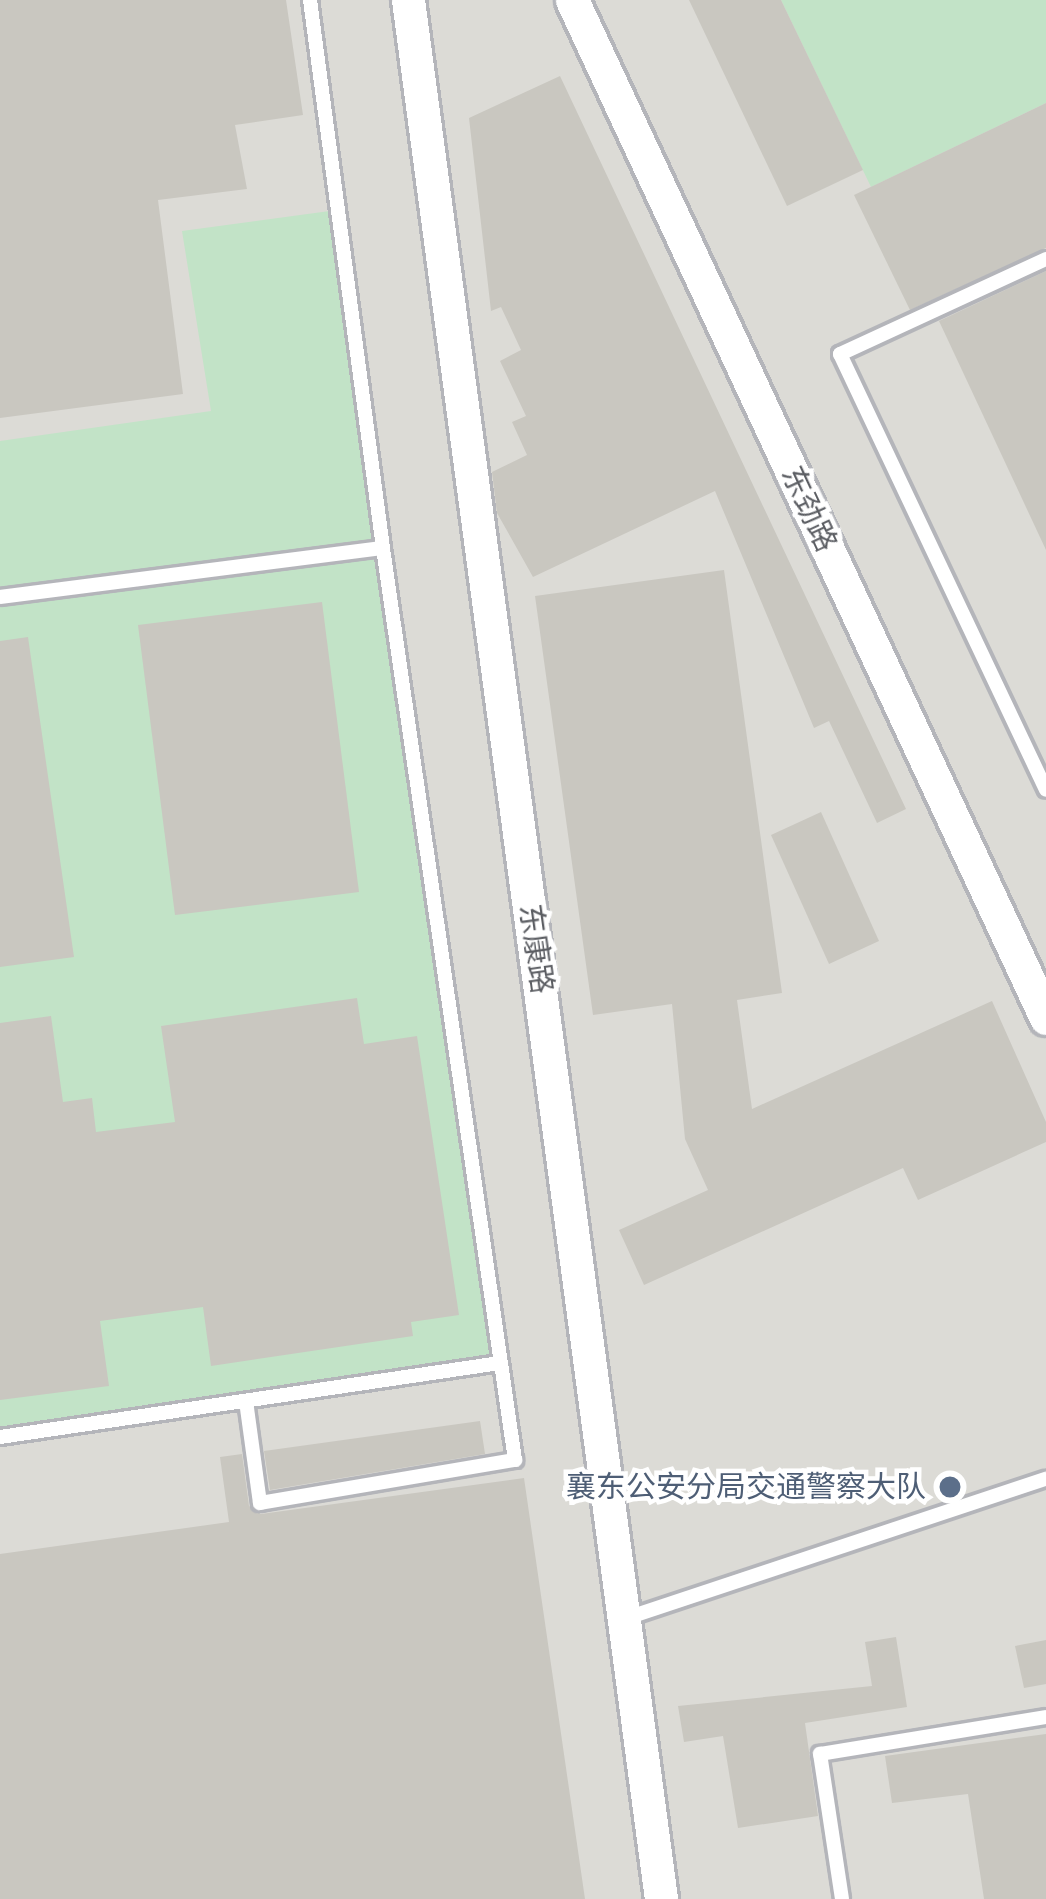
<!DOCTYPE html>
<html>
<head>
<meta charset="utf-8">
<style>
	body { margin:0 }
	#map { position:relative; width:1046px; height:1899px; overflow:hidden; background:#edece4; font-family:Rubik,"Noto Sans SC",sans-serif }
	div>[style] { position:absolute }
	.industrial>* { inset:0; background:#dcdbd6 }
	.green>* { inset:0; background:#c2e3c7 }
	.building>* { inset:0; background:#c9c7c0 }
	.roads { filter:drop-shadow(3px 0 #b4b5ba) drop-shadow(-3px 0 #b4b5ba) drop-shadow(0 3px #b4b5ba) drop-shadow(0 -3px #b4b5ba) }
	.service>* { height:14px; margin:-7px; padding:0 7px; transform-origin:7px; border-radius:7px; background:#fff }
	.tertiary>* { height:33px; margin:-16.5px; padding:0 16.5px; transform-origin:16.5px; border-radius:16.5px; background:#fff }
	.dots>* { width:33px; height:33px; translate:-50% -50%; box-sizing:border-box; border:6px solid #fff; border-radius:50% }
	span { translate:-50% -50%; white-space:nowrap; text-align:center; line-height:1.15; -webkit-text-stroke:9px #fff; paint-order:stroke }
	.street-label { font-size:30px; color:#5c5e63 }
	.service-label { font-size:30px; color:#4e5e75 }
	.right { translate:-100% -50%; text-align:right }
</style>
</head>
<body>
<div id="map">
	<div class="industrial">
		<div style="clip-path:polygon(0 0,1046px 0,1046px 1899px,0 1899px)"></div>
	</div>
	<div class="green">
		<div style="clip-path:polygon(781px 0,1046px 0,1046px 103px,871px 187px)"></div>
		<div style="clip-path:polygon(337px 210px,500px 1363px,0 1437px,0 441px,211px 411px,182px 231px)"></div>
	</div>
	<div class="building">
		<div style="clip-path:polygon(0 0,286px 0,303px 115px,235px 125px,247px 189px,158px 200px,183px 394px,0 418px)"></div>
		<div style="clip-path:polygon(689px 0,781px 0,863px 170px,787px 206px)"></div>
		<div style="clip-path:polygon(560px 76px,906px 809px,877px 823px,829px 721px,814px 728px,715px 491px,533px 577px,497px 513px,492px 472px,527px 455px,512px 422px,526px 416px,500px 361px,521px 350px,501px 307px,491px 311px,469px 118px)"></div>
		<div style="clip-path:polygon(1046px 103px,1046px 248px,910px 310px,854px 195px)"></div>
		<div style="clip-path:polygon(1046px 271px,1046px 550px,939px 321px)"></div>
		<div style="clip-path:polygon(724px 570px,782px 993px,737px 1000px,752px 1109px,992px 1001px,1046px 1122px,1046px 1142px,918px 1200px,903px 1168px,644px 1285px,619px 1230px,708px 1190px,685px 1139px,672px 1004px,593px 1015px,535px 596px)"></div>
		<div style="clip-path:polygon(322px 602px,359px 892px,175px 915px,138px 625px)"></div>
		<div style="clip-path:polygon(28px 637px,74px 957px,0 967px,0 641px)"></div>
		<div style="clip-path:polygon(821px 812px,879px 941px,829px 964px,771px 835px)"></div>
		<div style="clip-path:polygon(357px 998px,364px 1044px,417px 1036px,459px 1315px,411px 1322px,413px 1336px,211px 1366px,203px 1307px,100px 1321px,109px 1386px,0 1400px,0 1023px,51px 1016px,63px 1102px,92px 1098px,96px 1132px,175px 1122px,161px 1026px)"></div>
		<div style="clip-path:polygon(480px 1421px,485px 1454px,270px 1490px,264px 1451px)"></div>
		<div style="clip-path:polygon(242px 1454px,249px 1506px,261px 1514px,524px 1478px,585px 1899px,0 1899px,0 1554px,229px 1522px,220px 1457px)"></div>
		<div style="clip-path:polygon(896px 1637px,907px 1707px,805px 1723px,818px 1816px,738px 1828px,723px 1736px,684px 1742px,678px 1706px,872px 1686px,865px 1642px)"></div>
		<div style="clip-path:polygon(1046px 1640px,1046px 1684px,1024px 1688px,1015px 1646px)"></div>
		<div style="clip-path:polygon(1046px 1734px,1046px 1899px,984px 1899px,968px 1794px,892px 1803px,885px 1756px)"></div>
	</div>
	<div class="roads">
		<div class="service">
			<div style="left:1046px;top:259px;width:227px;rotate:155.2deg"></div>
			<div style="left:840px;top:354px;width:482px;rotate:64.7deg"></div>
			<div style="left:0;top:597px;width:386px;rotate:-7.3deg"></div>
			<div style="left:383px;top:548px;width:553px;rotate:-97.59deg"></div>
			<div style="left:246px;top:1401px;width:103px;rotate:82.2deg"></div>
			<div style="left:260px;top:1503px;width:259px;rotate:-9.6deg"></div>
			<div style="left:515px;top:1460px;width:922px;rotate:-98.24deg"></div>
			<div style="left:0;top:1437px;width:505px;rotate:-8.42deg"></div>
			<div style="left:624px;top:1619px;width:445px;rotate:-18.4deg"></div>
			<div style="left:842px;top:1899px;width:147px;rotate:-98.6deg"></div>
			<div style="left:820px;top:1754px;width:229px;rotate:-9.3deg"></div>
		</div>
		<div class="tertiary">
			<div style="left:408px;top:0;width:1916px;rotate:82.41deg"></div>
			<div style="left:572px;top:0;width:1123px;rotate:65.03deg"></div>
		</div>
	</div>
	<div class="dots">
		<div style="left:950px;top:1487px;background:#5c6f8a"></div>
	</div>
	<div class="street-label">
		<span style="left:809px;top:509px;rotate:65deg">东劲路</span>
		<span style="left:536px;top:949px;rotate:82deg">东康路</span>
	</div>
	<div class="service-label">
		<span class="right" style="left:926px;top:1487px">襄东公安分局交通警察大队</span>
	</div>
</div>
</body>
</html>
